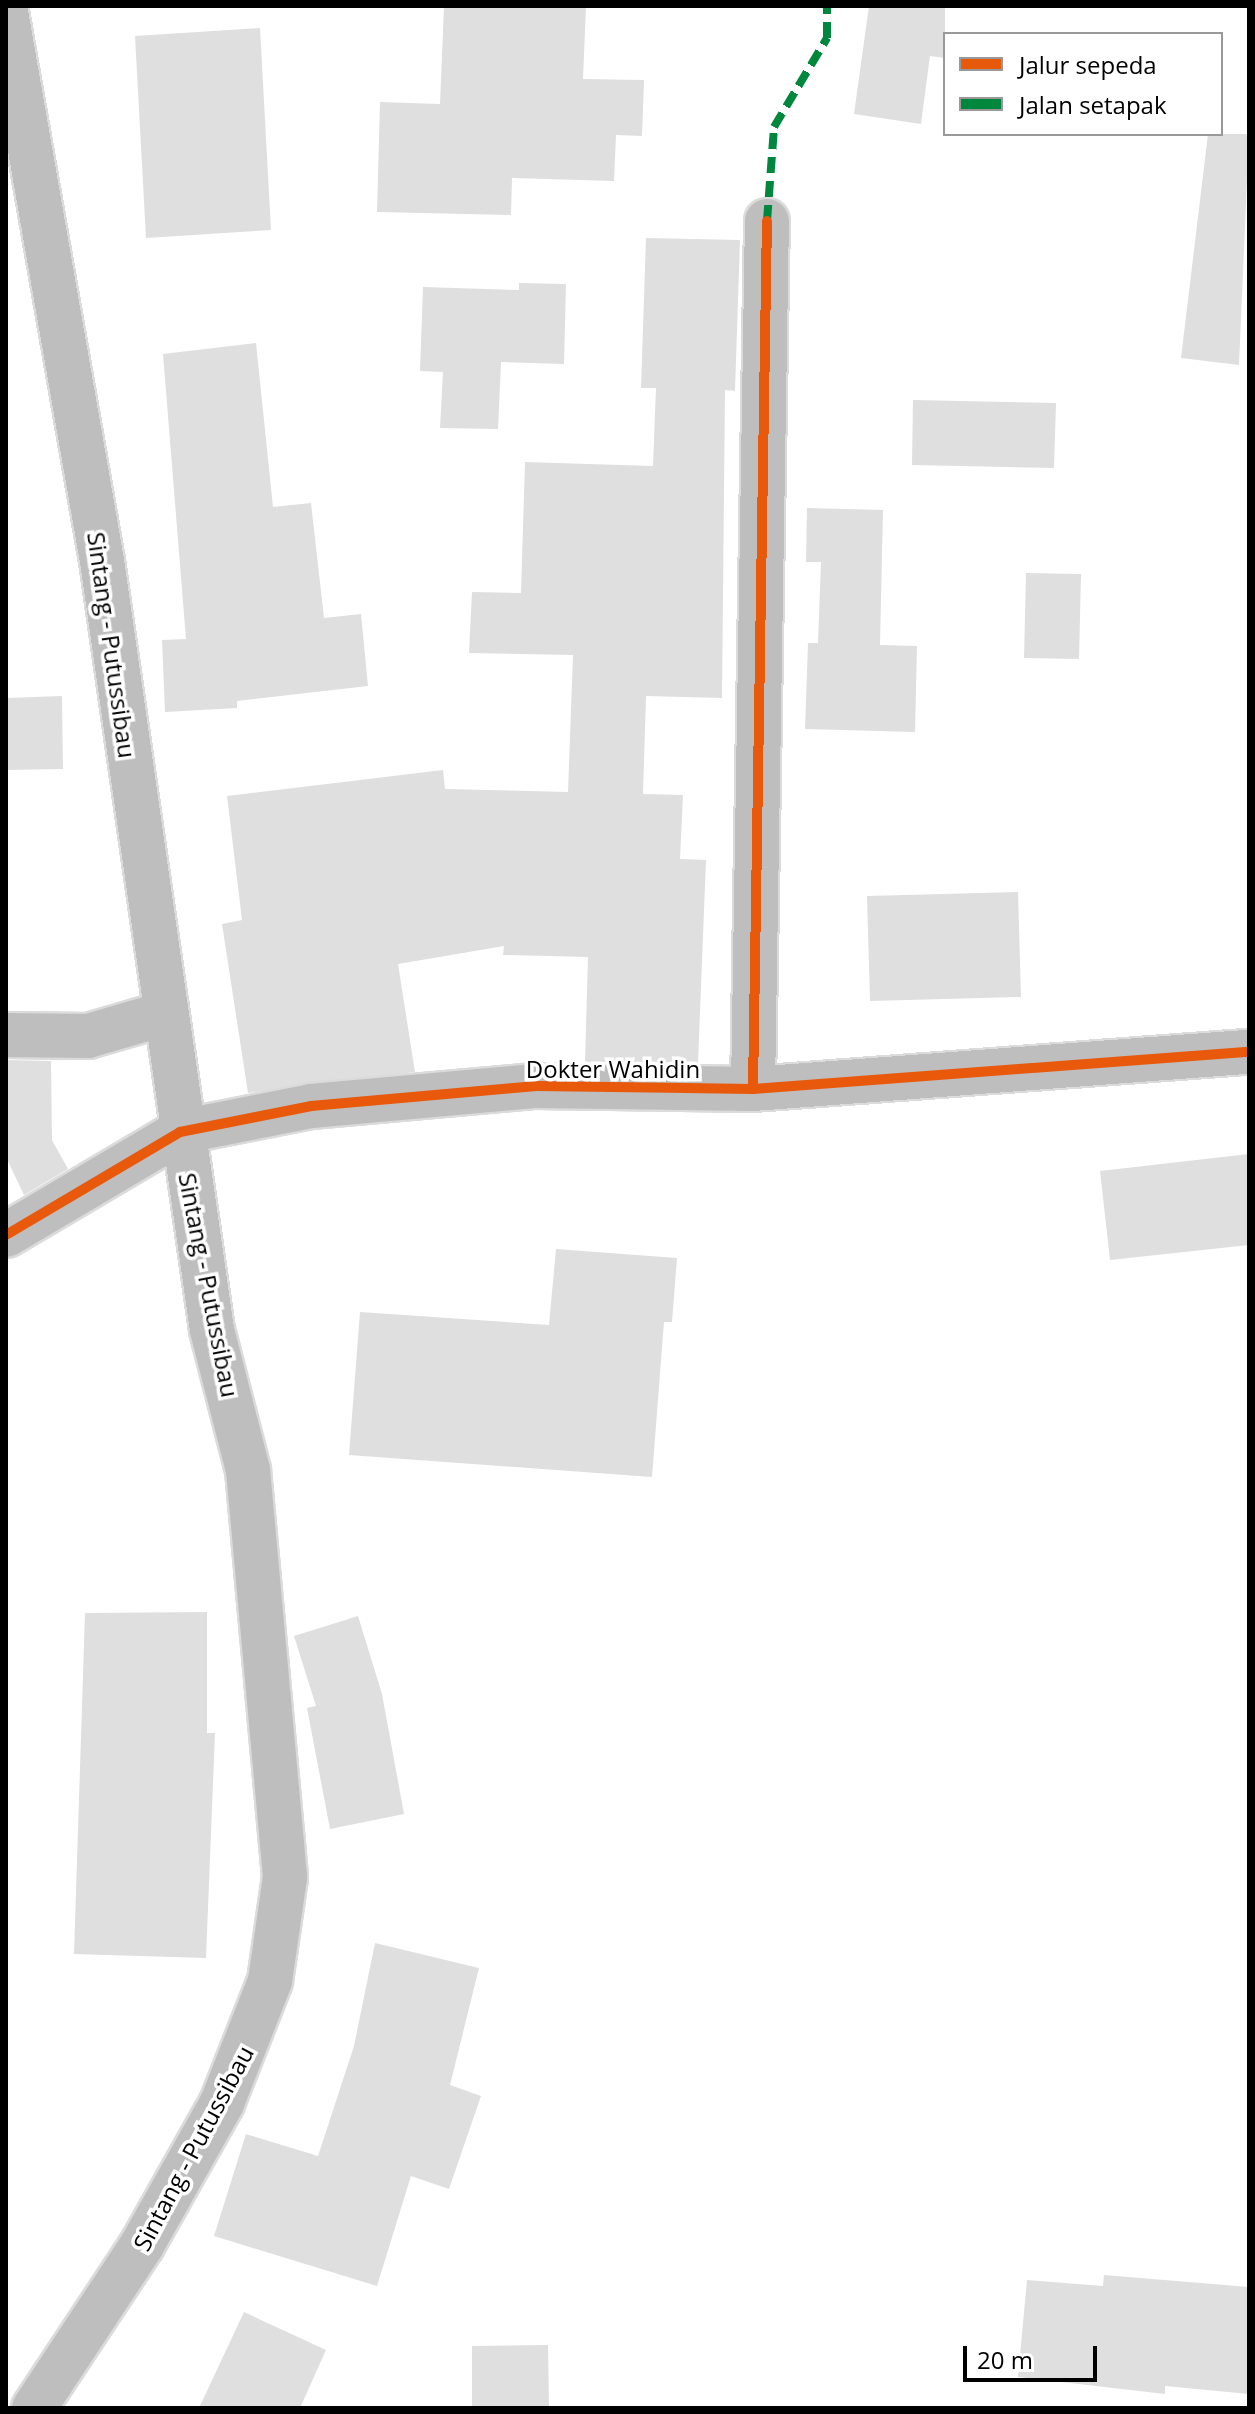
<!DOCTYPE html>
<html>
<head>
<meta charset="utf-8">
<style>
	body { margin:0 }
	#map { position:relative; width:1255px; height:2414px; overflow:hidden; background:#fff; font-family:"Open Sans",sans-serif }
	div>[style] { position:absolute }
	.building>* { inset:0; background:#dfdfdf }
	.roads { filter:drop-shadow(2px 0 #dbdbdb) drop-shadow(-2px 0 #dbdbdb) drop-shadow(0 2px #dbdbdb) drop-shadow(0 -2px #dbdbdb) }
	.minor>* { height:44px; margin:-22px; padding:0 22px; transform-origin:22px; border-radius:22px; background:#bebebe }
	.tertiary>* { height:44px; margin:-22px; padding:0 22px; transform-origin:22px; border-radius:22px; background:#bebebe }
	.trunk>* { height:44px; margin:-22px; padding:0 22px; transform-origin:22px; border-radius:22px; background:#bebebe }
	.quiet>* { height:8px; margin-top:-4px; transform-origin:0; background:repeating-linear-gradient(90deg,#00873e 0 16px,transparent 0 24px) }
	.cycleway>* { height:10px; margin:-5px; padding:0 5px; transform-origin:5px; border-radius:5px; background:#e8590c }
	span { translate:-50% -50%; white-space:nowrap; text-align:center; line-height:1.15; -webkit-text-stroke:7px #fff; paint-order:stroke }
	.street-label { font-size:24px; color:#000 }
	.frame { position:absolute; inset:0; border:8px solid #000; pointer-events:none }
	.legend { position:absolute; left:943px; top:32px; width:280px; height:104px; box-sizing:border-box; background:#fff; border:2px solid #999; margin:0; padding:10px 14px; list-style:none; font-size:24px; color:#000 }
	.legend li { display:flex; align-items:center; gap:16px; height:40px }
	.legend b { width:40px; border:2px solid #999 }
	.scale { position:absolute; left:963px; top:2346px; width:134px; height:36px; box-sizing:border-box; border:4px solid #000; border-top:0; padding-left:10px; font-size:24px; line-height:28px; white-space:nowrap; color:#000; -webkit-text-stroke:6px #fff; paint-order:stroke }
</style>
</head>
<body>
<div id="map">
	<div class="building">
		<div style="clip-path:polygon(444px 6px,586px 6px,583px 79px,644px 80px,642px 136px,616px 135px,614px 181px,512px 178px,511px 215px,377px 212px,380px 102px,440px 104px)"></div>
		<div style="clip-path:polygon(869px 6px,945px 6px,945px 58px,930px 56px,921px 124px,854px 114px)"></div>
		<div style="clip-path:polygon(260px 28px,271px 230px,146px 238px,135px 36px)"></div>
		<div style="clip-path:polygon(1208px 134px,1249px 134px,1239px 365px,1181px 358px)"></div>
		<div style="clip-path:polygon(646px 238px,740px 240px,735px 391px,725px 390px,722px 698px,646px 696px,643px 794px,683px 795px,680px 859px,706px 860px,698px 1063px,585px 1062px,588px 957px,503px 955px,504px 946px,398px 964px,415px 1072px,248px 1093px,222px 924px,242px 920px,227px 796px,443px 770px,445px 789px,568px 792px,573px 655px,469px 653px,472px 592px,521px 593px,525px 462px,653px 466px,656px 388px,641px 388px)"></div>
		<div style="clip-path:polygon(519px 283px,566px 284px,564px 364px,501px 362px,498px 429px,440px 428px,443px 372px,420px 371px,423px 287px,519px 290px)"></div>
		<div style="clip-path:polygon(256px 343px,273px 507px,311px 503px,324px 618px,361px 614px,368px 686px,237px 701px,237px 708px,165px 712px,162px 640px,186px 639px,163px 354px)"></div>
		<div style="clip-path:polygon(913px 400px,1056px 403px,1054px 468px,912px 465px)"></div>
		<div style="clip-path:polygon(807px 508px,883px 510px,880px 645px,917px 646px,915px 732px,805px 729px,808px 643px,818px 643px,821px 562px,806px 562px)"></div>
		<div style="clip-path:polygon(1026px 573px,1081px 574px,1079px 659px,1024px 658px)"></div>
		<div style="clip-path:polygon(62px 696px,63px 769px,6px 770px,6px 698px)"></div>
		<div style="clip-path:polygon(1018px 892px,1021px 997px,870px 1001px,867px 896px)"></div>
		<div style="clip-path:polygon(6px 1060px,51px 1061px,52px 1140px,68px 1169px,24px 1195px,6px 1157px)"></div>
		<div style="clip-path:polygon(1249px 1154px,1249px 1245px,1110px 1260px,1100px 1171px)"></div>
		<div style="clip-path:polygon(556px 1249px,677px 1258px,672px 1322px,664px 1322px,652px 1477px,349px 1455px,360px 1312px,549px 1325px)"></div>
		<div style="clip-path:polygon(207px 1612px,207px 1733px,215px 1733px,206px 1958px,74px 1954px,85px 1613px)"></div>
		<div style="clip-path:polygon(358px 1616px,382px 1694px,404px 1814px,330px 1829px,307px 1708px,316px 1706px,294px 1636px)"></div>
		<div style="clip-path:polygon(375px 1943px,479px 1968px,450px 2085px,481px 2096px,449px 2189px,411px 2176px,377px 2286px,214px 2236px,246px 2134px,318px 2156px,354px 2046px)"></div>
		<div style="clip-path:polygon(1104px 2275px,1249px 2287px,1249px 2394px,1165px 2386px,1165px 2394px,1018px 2377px,1027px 2280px,1103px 2286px)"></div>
		<div style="clip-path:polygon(244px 2312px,326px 2350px,300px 2408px,199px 2408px)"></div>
		<div style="clip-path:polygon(548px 2345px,549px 2408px,472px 2408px,472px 2346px)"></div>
	</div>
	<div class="roads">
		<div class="minor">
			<div style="left:6px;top:1035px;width:82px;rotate:0.7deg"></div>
			<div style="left:88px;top:1036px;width:78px;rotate:-16.3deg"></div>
			<div style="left:753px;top:1089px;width:868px;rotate:-89.08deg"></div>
			<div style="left:180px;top:1132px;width:134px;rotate:-11.2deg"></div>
			<div style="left:311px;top:1106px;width:226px;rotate:-5.1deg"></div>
			<div style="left:536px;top:1086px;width:217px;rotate:0.8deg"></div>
			<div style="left:753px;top:1089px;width:497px;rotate:-4.3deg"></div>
		</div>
		<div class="tertiary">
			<div style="left:6px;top:1235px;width:202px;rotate:-30.6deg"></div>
		</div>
		<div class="trunk">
			<div style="left:6px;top:12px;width:557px;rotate:80.08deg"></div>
			<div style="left:102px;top:561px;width:777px;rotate:81.86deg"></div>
			<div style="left:212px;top:1330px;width:145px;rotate:75.6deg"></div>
			<div style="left:248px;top:1470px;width:409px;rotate:84.8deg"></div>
			<div style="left:285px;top:1877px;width:105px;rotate:98.2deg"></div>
			<div style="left:270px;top:1981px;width:131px;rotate:111.5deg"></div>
			<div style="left:222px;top:2103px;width:163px;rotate:119.4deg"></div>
			<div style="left:142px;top:2245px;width:196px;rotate:123.5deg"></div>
		</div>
	</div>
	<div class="quiet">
		<div style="left:767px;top:221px;width:94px;rotate:-85.7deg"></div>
		<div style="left:774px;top:127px;width:104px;rotate:-59.2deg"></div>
		<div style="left:827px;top:38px;width:32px;rotate:-90deg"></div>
	</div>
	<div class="cycleway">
		<div style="left:753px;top:1089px;width:868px;rotate:-89.08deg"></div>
		<div style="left:6px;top:1235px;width:202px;rotate:-30.6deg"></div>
		<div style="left:180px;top:1132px;width:134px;rotate:-11.2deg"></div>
		<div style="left:311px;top:1106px;width:226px;rotate:-5.1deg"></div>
		<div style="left:536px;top:1086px;width:217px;rotate:0.8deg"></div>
		<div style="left:753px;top:1089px;width:497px;rotate:-4.3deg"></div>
	</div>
	<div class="street-label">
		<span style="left:112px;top:645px;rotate:82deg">Sintang - Putussibau</span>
		<span style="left:613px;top:1069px">Dokter Wahidin</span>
		<span style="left:209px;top:1285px;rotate:79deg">Sintang - Putussibau</span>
		<span style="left:193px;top:2148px;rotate:-62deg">Sintang - Putussibau</span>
	</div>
	<div class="frame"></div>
	<ul class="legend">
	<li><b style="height:10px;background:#e8590c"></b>Jalur sepeda</li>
	<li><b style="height:10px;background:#00873e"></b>Jalan setapak</li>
	</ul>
	<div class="scale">20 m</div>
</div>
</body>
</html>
